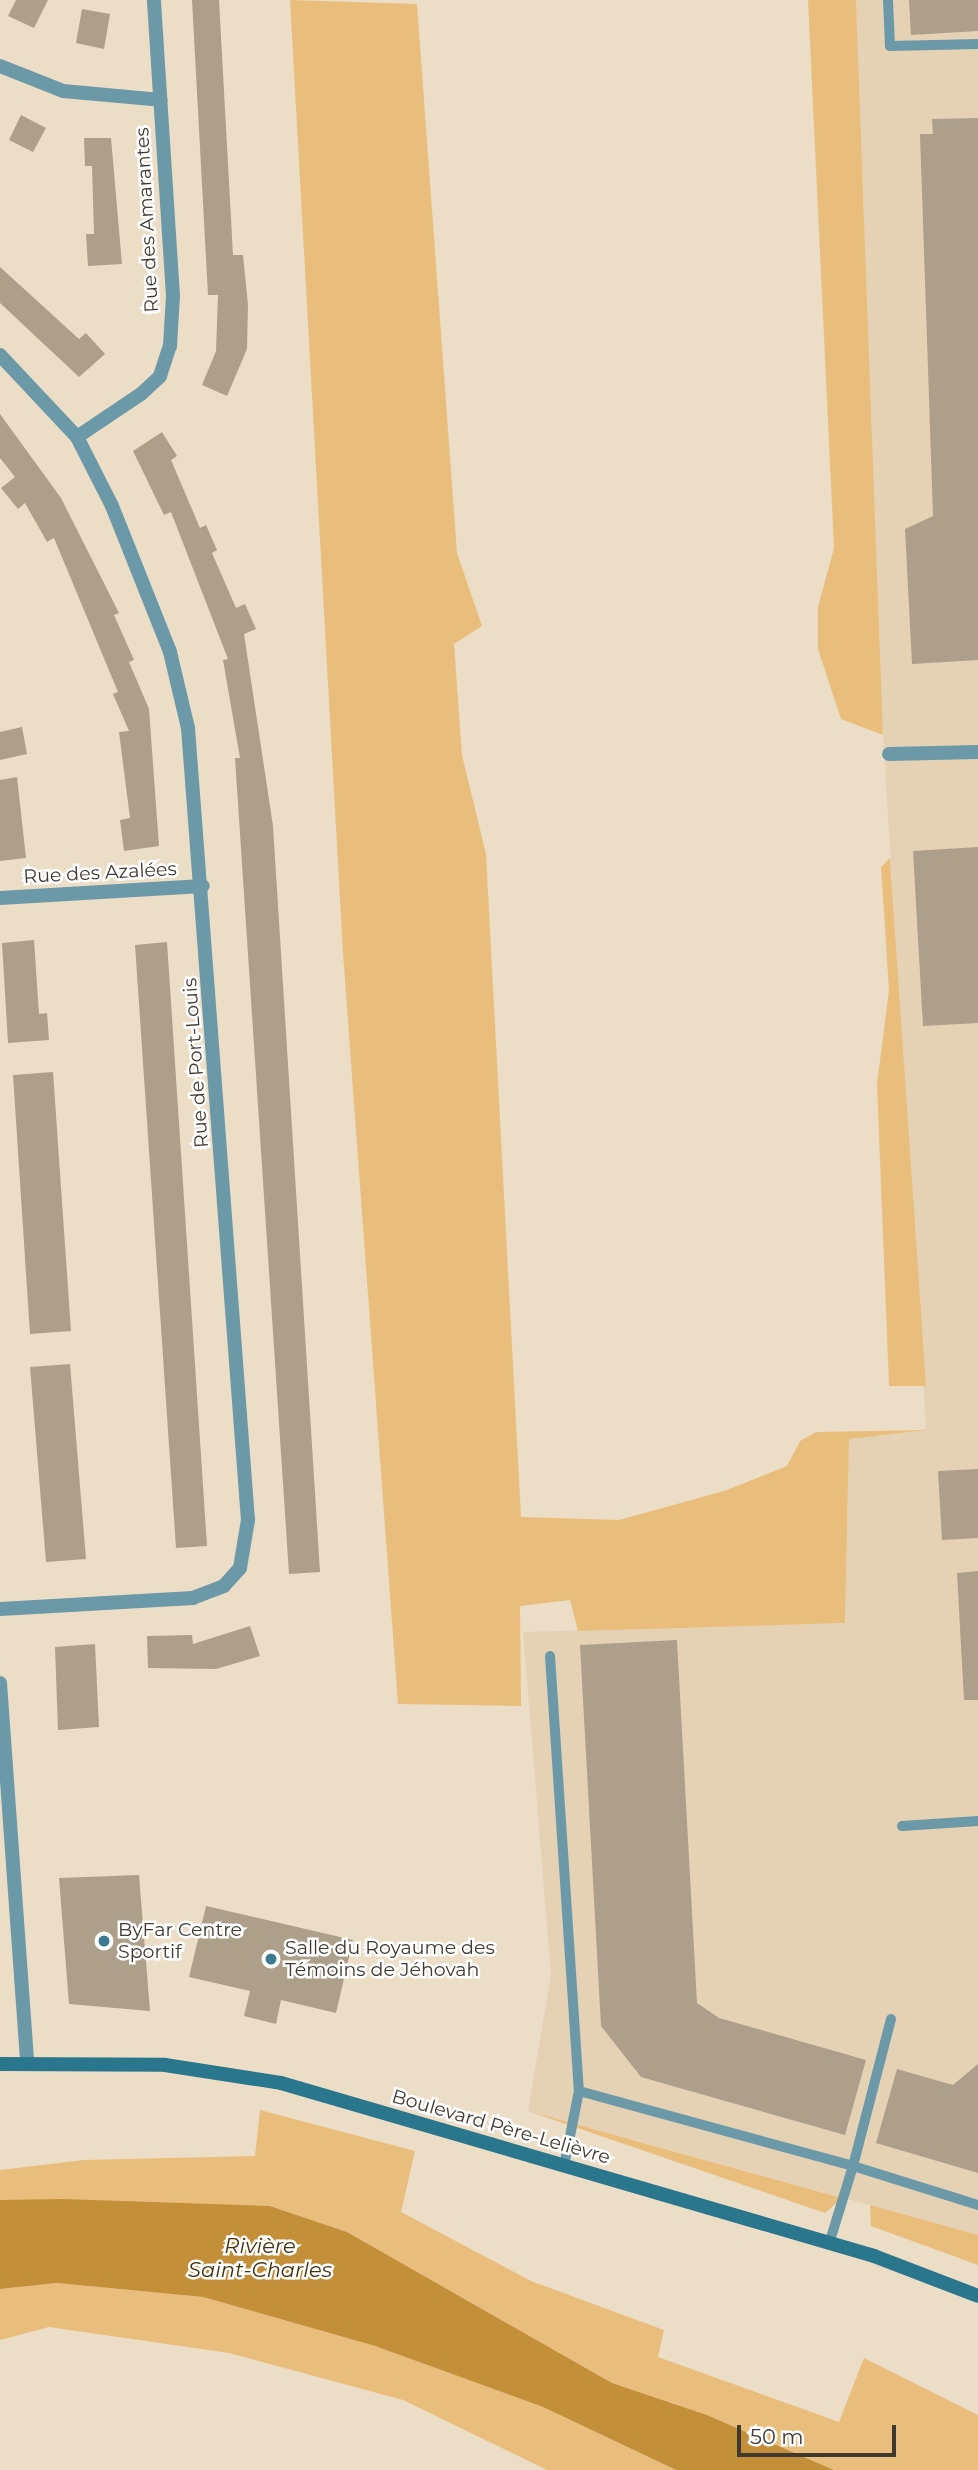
<!DOCTYPE html>
<html>
<head>
<meta charset="utf-8">
<style>
	body { margin:0 }
	#map { position:relative; width:978px; height:2470px; overflow:hidden; background:#ecddc7; font-family:Montserrat,sans-serif }
	div>[style] { position:absolute }
	.built>* { inset:0; background:#e5d2b5 }
	.green>* { inset:0; background:#e9be7c }
	.water>* { inset:0; background:#c39039 }
	.building>* { inset:0; background:#ad9f8a }
	.service>* { height:10px; margin:-5px; padding:0 5px; transform-origin:5px; border-radius:5px; background:#6c99a8 }
	.minor>* { height:14px; margin:-7px; padding:0 7px; transform-origin:7px; border-radius:7px; background:#6c99a8 }
	.secondary>* { height:14px; margin:-7px; padding:0 7px; transform-origin:7px; border-radius:7px; background:#2a768d }
	.dots>* { width:19px; height:19px; translate:-50% -50%; box-sizing:border-box; border:4px solid #fff; border-radius:50% }
	span { translate:-50% -50%; white-space:nowrap; text-align:center; line-height:1.15; -webkit-text-stroke:5px #fff; paint-order:stroke }
	.street-label { font-size:19px; color:#3f3931 }
	.poi-label { font-size:19px; color:#3f3931 }
	.left { translate:0 -50%; text-align:left }
	.water-label { font-size:21px; color:#46310c; font-style:italic }
	.scale { position:absolute; left:737px; top:2425px; width:159px; height:32px; box-sizing:border-box; border:4px solid #3f3931; border-top:0; padding-left:9px; font-size:21px; line-height:24px; white-space:nowrap; color:#3f3931; -webkit-text-stroke:5px #fff; paint-order:stroke }
</style>
</head>
<body>
<div id="map">
	<div class="built">
		<div style="clip-path:polygon(856px 0,978px 0,978px 2235px,528px 2111px,551px 1975px,523px 1632px,845px 1623px,849px 1439px,926px 1429px,883px 735px)"></div>
	</div>
	<div class="green">
		<div style="clip-path:polygon(290px 0,417px 4px,457px 553px,482px 626px,454px 644px,462px 755px,486px 854px,521px 1517px,619px 1520px,724px 1491px,787px 1466px,800px 1441px,816px 1432px,926px 1430px,849px 1439px,845px 1623px,578px 1631px,570px 1600px,520px 1606px,521px 1706px,398px 1704px,343px 953px)"></div>
		<div style="clip-path:polygon(808px 0,856px 0,883px 735px,841px 719px,818px 649px,818px 607px,834px 548px)"></div>
		<div style="clip-path:polygon(890px 858px,926px 1386px,889px 1386px,877px 1084px,889px 990px,881px 867px)"></div>
		<div style="clip-path:polygon(260px 2110px,415px 2151px,401px 2212px,531px 2281px,664px 2330px,658px 2357px,839px 2422px,864px 2358px,978px 2415px,978px 2470px,834px 2470px,707px 2415px,612px 2383px,347px 2232px,270px 2206px,0 2200px,0 2170px,84px 2160px,255px 2156px)"></div>
		<div style="clip-path:polygon(528px 2111px,842px 2198px,825px 2213px)"></div>
		<div style="clip-path:polygon(870px 2205px,978px 2235px,978px 2265px,871px 2226px)"></div>
		<div style="clip-path:polygon(57px 2283px,203px 2297px,375px 2346px,543px 2407px,676px 2470px,547px 2470px,403px 2400px,229px 2353px,49px 2327px,0 2340px,0 2289px)"></div>
	</div>
	<div class="water">
		<div style="clip-path:polygon(62px 2199px,270px 2206px,347px 2232px,612px 2383px,707px 2415px,834px 2470px,676px 2470px,543px 2407px,375px 2346px,203px 2297px,57px 2283px,0 2289px,0 2200px)"></div>
	</div>
	<div class="building">
		<div style="clip-path:polygon(16px 0,48px 0,34px 28px,8px 16px)"></div>
		<div style="clip-path:polygon(192px 0,219px 0,233px 255px,243px 255px,248px 305px,247px 349px,227px 396px,202px 385px,216px 351px,218px 295px,208px 295px)"></div>
		<div style="clip-path:polygon(909px 0,978px 0,978px 31px,911px 35px)"></div>
		<div style="clip-path:polygon(82px 9px,110px 14px,104px 49px,76px 43px)"></div>
		<div style="clip-path:polygon(21px 115px,46px 128px,33px 152px,9px 140px)"></div>
		<div style="clip-path:polygon(978px 118px,978px 660px,912px 664px,905px 529px,933px 516px,920px 134px,933px 134px,932px 119px)"></div>
		<div style="clip-path:polygon(84px 138px,111px 138px,122px 264px,88px 266px,86px 234px,94px 234px,92px 166px,85px 166px)"></div>
		<div style="clip-path:polygon(0 267px,79px 339px,86px 333px,105px 354px,79px 377px,0 303px)"></div>
		<div style="clip-path:polygon(0 414px,61px 498px,119px 613px,114px 615px,134px 660px,129px 662px,149px 709px,159px 846px,124px 851px,120px 820px,130px 818px,119px 732px,129px 731px,113px 694px,118px 692px,54px 538px,47px 542px,25px 503px,18px 509px,1px 488px,15px 477px,0 458px)"></div>
		<div style="clip-path:polygon(162px 432px,177px 456px,171px 460px,200px 528px,206px 525px,217px 550px,212px 553px,236px 608px,245px 604px,256px 629px,244px 634px,273px 826px,320px 1572px,289px 1574px,235px 758px,240px 758px,223px 660px,228px 659px,171px 512px,164px 515px,133px 451px)"></div>
		<div style="clip-path:polygon(22px 727px,27px 754px,0 760px,0 732px)"></div>
		<div style="clip-path:polygon(17px 777px,26px 858px,0 861px,0 780px)"></div>
		<div style="clip-path:polygon(978px 847px,978px 1023px,923px 1026px,913px 851px)"></div>
		<div style="clip-path:polygon(34px 940px,39px 1014px,47px 1013px,49px 1040px,8px 1043px,2px 943px)"></div>
		<div style="clip-path:polygon(167px 942px,207px 1546px,176px 1548px,135px 945px)"></div>
		<div style="clip-path:polygon(53px 1072px,71px 1331px,30px 1334px,13px 1075px)"></div>
		<div style="clip-path:polygon(70px 1364px,86px 1559px,46px 1562px,30px 1367px)"></div>
		<div style="clip-path:polygon(978px 1469px,978px 1538px,942px 1540px,938px 1471px)"></div>
		<div style="clip-path:polygon(978px 1571px,978px 1700px,964px 1700px,957px 1573px)"></div>
		<div style="clip-path:polygon(250px 1626px,260px 1656px,216px 1669px,148px 1668px,147px 1636px,192px 1635px,193px 1644px)"></div>
		<div style="clip-path:polygon(677px 1640px,697px 2003px,719px 2018px,866px 2060px,845px 2135px,641px 2077px,601px 2026px,580px 1645px)"></div>
		<div style="clip-path:polygon(95px 1644px,99px 1727px,58px 1730px,55px 1647px)"></div>
		<div style="clip-path:polygon(139px 1875px,150px 2011px,69px 2004px,59px 1878px)"></div>
		<div style="clip-path:polygon(206px 1906px,353px 1940px,336px 2013px,281px 2000px,276px 2024px,244px 2016px,250px 1991px,189px 1977px)"></div>
		<div style="clip-path:polygon(978px 2064px,978px 2173px,876px 2143px,897px 2069px,953px 2085px)"></div>
	</div>
	<div class="service">
		<div style="left:888px;top:0;width:46px;rotate:87.5deg"></div>
		<div style="left:890px;top:46px;width:88px;rotate:-1.3deg"></div>
		<div style="left:550px;top:1656px;width:436px;rotate:86.2deg"></div>
		<div style="left:902px;top:1826px;width:76px;rotate:-3.8deg"></div>
		<div style="left:891px;top:2019px;width:152px;rotate:104.5deg"></div>
		<div style="left:853px;top:2166px;width:131px;rotate:17.3deg"></div>
		<div style="left:564px;top:2166px;width:76px;rotate:-78.7deg"></div>
		<div style="left:579px;top:2091px;width:284px;rotate:15.3deg"></div>
		<div style="left:853px;top:2166px;width:82px;rotate:107.1deg"></div>
	</div>
	<div class="minor">
		<div style="left:0;top:66px;width:68px;rotate:21.6deg"></div>
		<div style="left:63px;top:91px;width:98px;rotate:5.2deg"></div>
		<div style="left:0;top:355px;width:112px;rotate:46.8deg"></div>
		<div style="left:77px;top:437px;width:77px;rotate:63.1deg"></div>
		<div style="left:112px;top:506px;width:157px;rotate:68.3deg"></div>
		<div style="left:170px;top:652px;width:78px;rotate:76.7deg"></div>
		<div style="left:188px;top:728px;width:794px;rotate:85.67deg"></div>
		<div style="left:248px;top:1520px;width:49px;rotate:99.5deg"></div>
		<div style="left:240px;top:1568px;width:24px;rotate:132deg"></div>
		<div style="left:224px;top:1586px;width:33px;rotate:159deg"></div>
		<div style="left:193px;top:1598px;width:193px;rotate:176.7deg"></div>
		<div style="left:77px;top:437px;width:77px;rotate:-33.9deg"></div>
		<div style="left:141px;top:394px;width:26px;rotate:-43deg"></div>
		<div style="left:160px;top:376px;width:32px;rotate:-72deg"></div>
		<div style="left:170px;top:346px;width:50px;rotate:-86.6deg"></div>
		<div style="left:173px;top:296px;width:297px;rotate:-93.7deg"></div>
		<div style="left:889px;top:754px;width:89px;rotate:-1.3deg"></div>
		<div style="left:0;top:898px;width:203px;rotate:-3.4deg"></div>
		<div style="left:0;top:1683px;width:381px;rotate:85.9deg"></div>
	</div>
	<div class="secondary">
		<div style="left:0;top:2064px;width:165px;rotate:0.3deg"></div>
		<div style="left:165px;top:2065px;width:117px;rotate:8.8deg"></div>
		<div style="left:281px;top:2083px;width:618px;rotate:16.26deg"></div>
		<div style="left:874px;top:2256px;width:111px;rotate:21deg"></div>
	</div>
	<div class="dots">
		<div style="left:104px;top:1941px;background:#3c7b8f"></div>
		<div style="left:271px;top:1959px;background:#3c7b8f"></div>
	</div>
	<div class="street-label">
		<span style="left:147px;top:220px;rotate:-93deg">Rue des Amarantes</span>
		<span style="left:100px;top:873px;rotate:-3deg">Rue des Azalées</span>
		<span style="left:196px;top:1063px;rotate:-94deg">Rue de Port-Louis</span>
		<span style="left:501px;top:2127px;rotate:16deg">Boulevard Père-Lelièvre</span>
	</div>
	<div class="poi-label">
		<span class="left" style="left:118px;top:1941px">ByFar Centre<br>Sportif</span>
		<span class="left" style="left:285px;top:1959px">Salle du Royaume des<br>Témoins de Jéhovah</span>
	</div>
	<div class="water-label">
		<span style="left:260px;top:2258px">Rivière<br>Saint-Charles</span>
	</div>
	<div class="scale">50 m</div>
</div>
</body>
</html>
